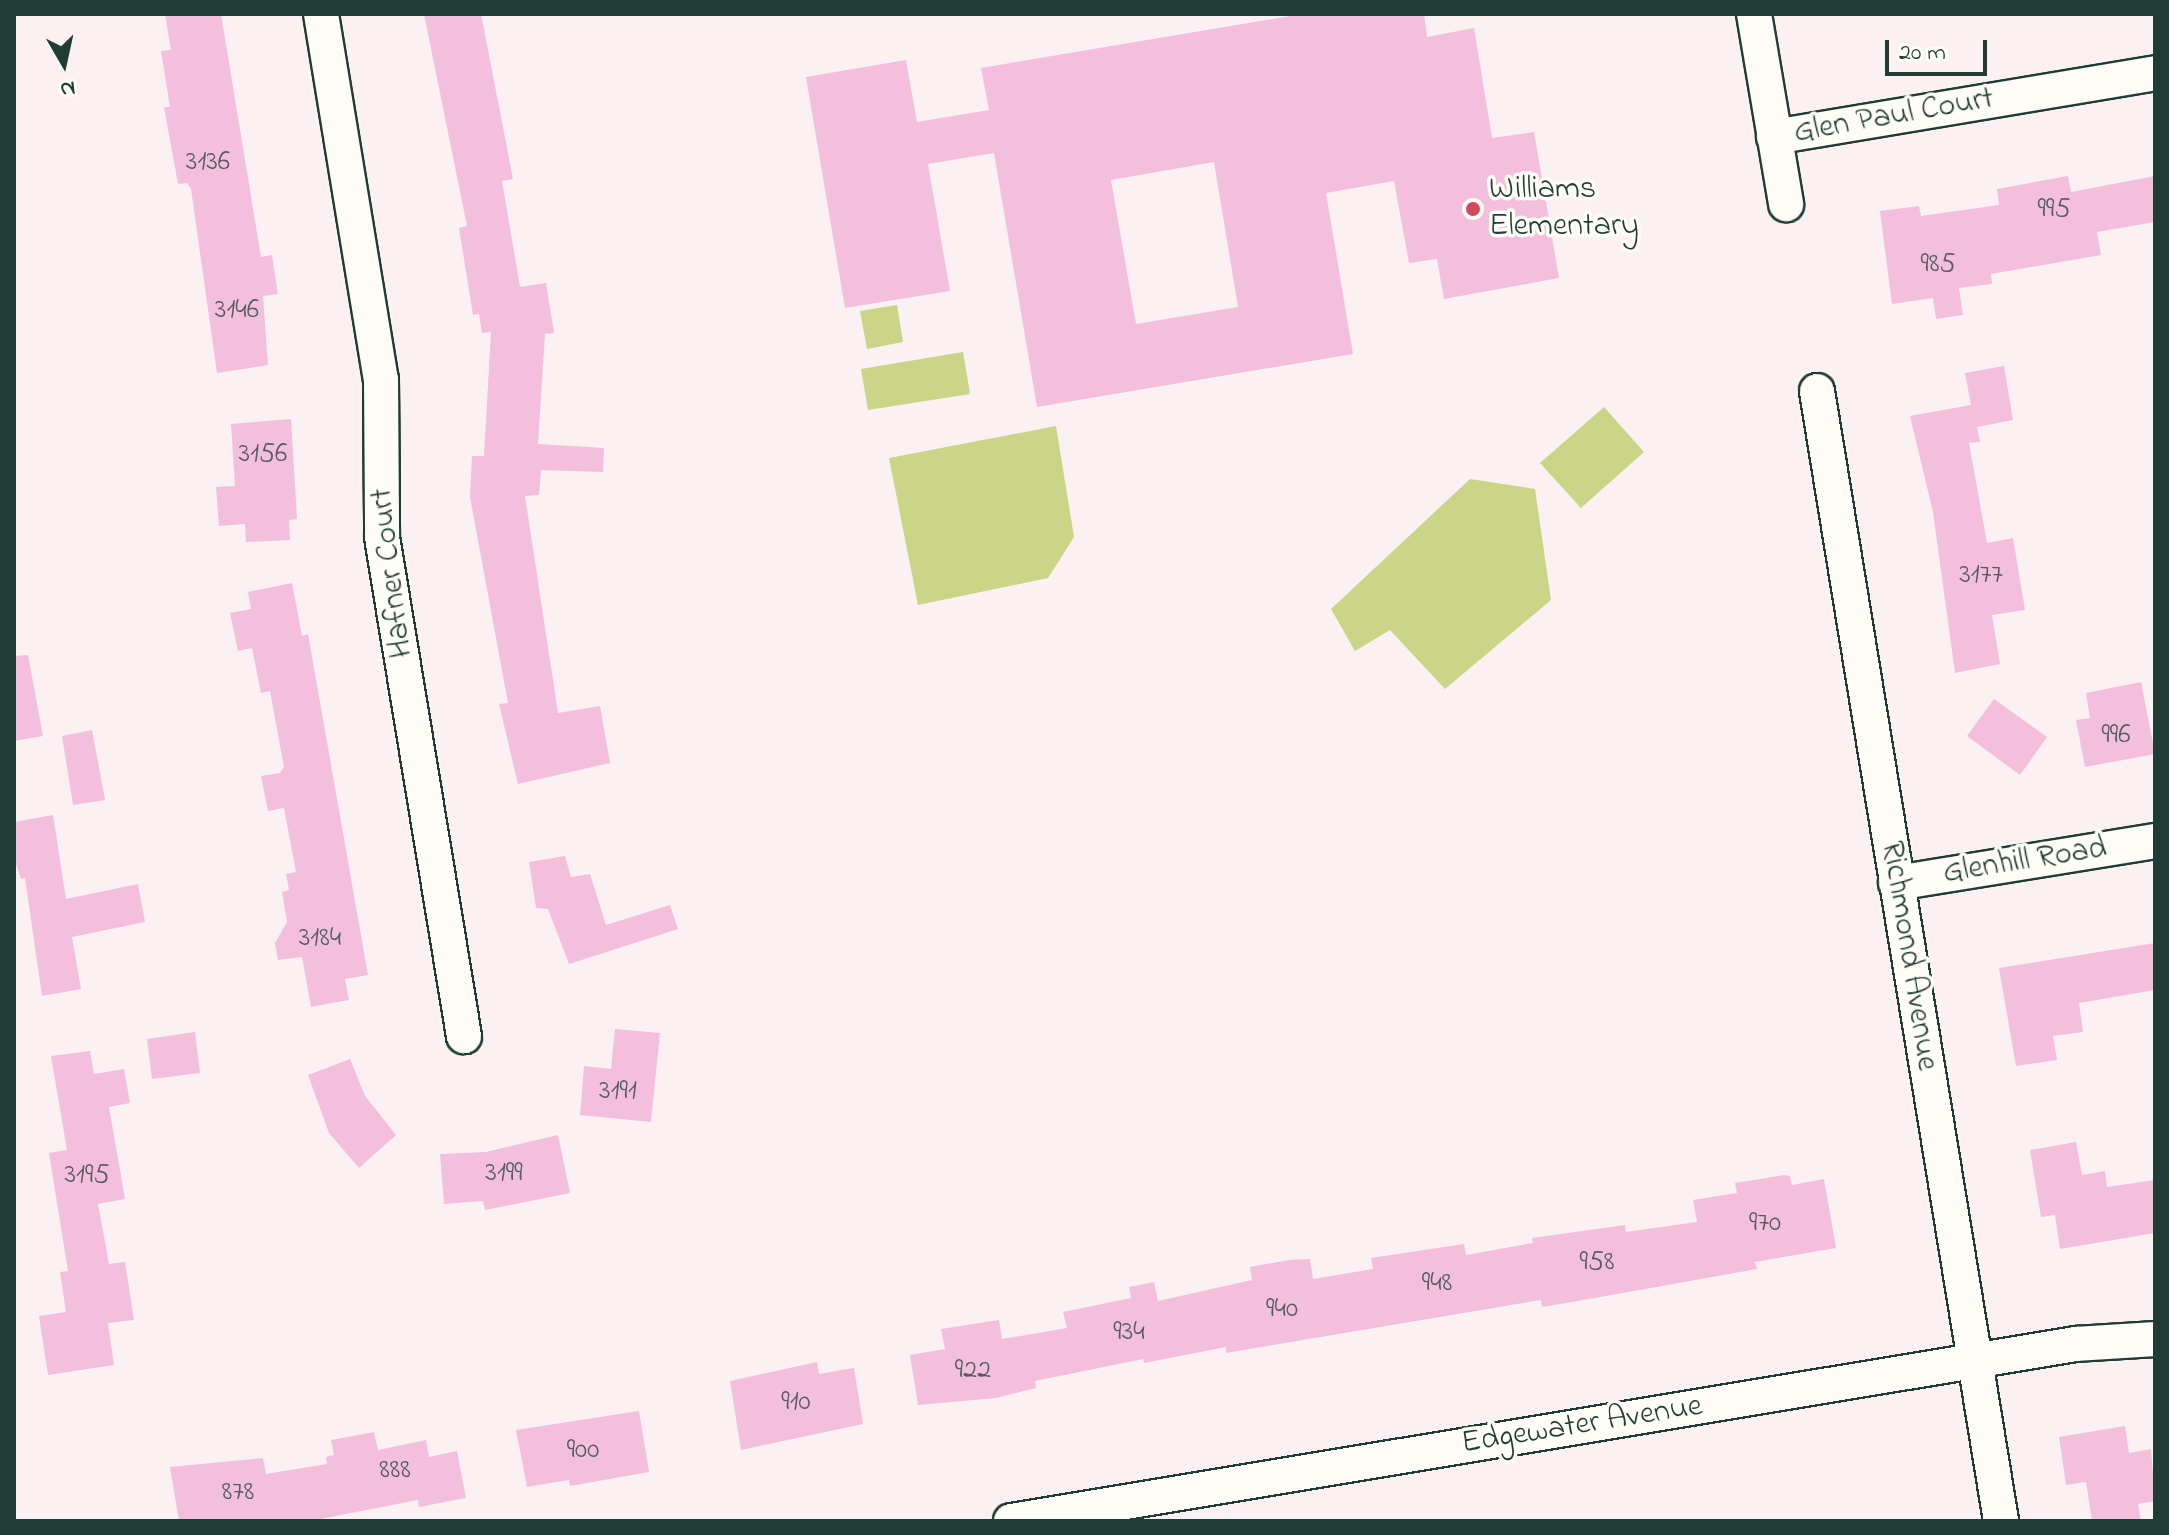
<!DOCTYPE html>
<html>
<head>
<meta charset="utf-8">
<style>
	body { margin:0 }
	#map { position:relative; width:2169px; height:1535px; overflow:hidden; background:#fbf0f2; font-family:"Indie Flower",sans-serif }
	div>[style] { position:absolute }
	.green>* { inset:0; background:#cad588 }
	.building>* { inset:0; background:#f3bfdc }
	.roads { filter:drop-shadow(2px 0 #1f3d34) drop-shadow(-2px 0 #1f3d34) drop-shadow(0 2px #1f3d34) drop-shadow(0 -2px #1f3d34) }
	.street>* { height:34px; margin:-17px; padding:0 17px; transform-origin:17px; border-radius:17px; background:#fdfcf7 }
	.dots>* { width:22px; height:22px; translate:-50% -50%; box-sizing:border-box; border:4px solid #fdfcf7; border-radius:50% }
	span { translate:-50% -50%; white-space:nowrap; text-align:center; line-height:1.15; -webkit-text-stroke:7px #fdfcf7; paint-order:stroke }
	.number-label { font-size:28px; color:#545e5e }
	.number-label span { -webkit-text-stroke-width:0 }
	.street-label { font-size:32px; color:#1f3d34 }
	.poi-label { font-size:32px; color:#1f3d34 }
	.left { translate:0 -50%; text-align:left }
	.frame { position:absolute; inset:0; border:16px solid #1f3d34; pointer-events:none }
	.north { position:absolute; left:24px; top:24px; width:80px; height:80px; -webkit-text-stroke:6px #fdfcf7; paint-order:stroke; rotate:171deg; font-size:22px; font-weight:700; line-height:32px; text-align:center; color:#1f3d34 }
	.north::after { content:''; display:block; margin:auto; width:28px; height:36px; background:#1f3d34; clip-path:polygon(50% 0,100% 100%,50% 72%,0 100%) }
	.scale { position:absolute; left:1885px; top:40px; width:102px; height:36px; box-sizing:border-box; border:4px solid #1f3d34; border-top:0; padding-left:10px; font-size:24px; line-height:28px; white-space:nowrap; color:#1f3d34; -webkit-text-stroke:6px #fdfcf7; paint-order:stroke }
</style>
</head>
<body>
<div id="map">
	<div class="green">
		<div style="clip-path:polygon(897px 305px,903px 342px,867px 349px,860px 311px)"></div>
		<div style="clip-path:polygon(963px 352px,970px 394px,868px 410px,861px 369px)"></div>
		<div style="clip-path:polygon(1604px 407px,1644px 452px,1581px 508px,1540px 463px)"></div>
		<div style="clip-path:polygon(1056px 426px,1074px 537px,1048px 578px,918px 605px,889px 458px)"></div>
		<div style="clip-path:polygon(1470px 479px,1535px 489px,1551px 600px,1445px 689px,1390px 630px,1355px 651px,1331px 609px)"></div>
	</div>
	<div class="building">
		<div style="clip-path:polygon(165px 14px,221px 14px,261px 257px,272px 255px,278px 294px,263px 296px,268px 365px,217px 373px,191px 189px,187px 183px,178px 184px,164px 107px,170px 107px,161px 51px,171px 50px)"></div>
		<div style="clip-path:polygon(424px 14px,481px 14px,513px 179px,502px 181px,520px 287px,546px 283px,554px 333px,545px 334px,538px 444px,604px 448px,603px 472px,541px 470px,539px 495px,525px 496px,558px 713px,600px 706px,610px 763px,518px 784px,499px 704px,508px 703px,470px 497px,472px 456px,484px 456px,491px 332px,482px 333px,479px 314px,473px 315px,459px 228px,467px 226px)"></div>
		<div style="clip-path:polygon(evenodd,1302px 14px,1424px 14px,1427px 37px,1474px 28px,1492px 138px,1534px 132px,1559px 278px,1444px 299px,1437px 259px,1409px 263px,1394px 181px,1326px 193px,1353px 354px,1037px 407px,994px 153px,928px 164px,950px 291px,845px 308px,806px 77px,906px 60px,917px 122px,989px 110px,981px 68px,1302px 14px,1214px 162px,1238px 307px,1136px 324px,1111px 180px,1214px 162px)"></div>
		<div style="clip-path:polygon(2068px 176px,2071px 192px,2155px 176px,2155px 222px,2097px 232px,2101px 255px,1991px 274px,1992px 284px,1959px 288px,1963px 315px,1936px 319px,1933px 298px,1892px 304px,1880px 211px,1919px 206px,1921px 216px,1999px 205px,1997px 189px)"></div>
		<div style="clip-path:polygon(2004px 366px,2013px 420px,1977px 427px,1980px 442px,1969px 443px,1987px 543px,2013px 538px,2025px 610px,1992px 615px,2000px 664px,1955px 673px,1933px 512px,1910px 416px,1971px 405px,1965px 373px)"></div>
		<div style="clip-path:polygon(291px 419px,297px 519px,289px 520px,290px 540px,246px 542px,245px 524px,219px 526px,216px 487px,235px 486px,231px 424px)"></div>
		<div style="clip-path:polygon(292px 583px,302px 636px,308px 634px,368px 975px,345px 979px,349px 1000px,311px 1007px,302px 957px,278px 960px,275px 943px,287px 922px,282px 892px,289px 890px,286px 874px,296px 872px,284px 808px,268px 811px,261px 776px,280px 773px,284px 767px,270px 691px,261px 693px,252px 648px,238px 651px,230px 613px,251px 609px,248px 592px)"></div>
		<div style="clip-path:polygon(28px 655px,43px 736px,14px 741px,14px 656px)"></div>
		<div style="clip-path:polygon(2141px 682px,2155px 754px,2085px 767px,2076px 720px,2090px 718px,2086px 693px)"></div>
		<div style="clip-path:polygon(1994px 699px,2047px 737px,2020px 775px,1967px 736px)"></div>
		<div style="clip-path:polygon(92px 730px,105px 800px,73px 805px,62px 736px)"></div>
		<div style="clip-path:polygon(53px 815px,66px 899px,138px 884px,145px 922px,72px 937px,81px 989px,42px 996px,25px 878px,21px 879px,14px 858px,14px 822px)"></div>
		<div style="clip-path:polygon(565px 856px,571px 877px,590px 874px,606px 925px,670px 905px,678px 929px,569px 964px,548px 909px,536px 908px,529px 862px)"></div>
		<div style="clip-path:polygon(2155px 943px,2155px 990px,2079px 1003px,2083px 1032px,2053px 1036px,2057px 1060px,2016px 1066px,1999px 968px)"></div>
		<div style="clip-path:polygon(615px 1029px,660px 1033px,651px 1122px,580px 1115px,584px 1066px,611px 1069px)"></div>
		<div style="clip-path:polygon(195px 1032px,200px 1073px,152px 1079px,147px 1039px)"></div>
		<div style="clip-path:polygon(90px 1051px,94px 1074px,124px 1069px,130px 1103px,109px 1107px,125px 1199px,98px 1204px,109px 1264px,125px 1262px,134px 1320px,108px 1323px,114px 1365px,48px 1375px,39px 1316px,66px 1312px,60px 1272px,68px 1271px,49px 1153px,67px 1150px,51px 1056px)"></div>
		<div style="clip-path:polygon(350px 1059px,365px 1096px,396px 1135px,359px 1168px,329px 1133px,308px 1075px)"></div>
		<div style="clip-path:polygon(558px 1135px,570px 1193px,485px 1210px,483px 1201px,444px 1204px,440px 1154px,486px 1152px)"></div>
		<div style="clip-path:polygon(2076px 1142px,2082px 1175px,2105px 1171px,2107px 1187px,2155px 1180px,2155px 1233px,2060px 1249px,2055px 1215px,2041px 1217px,2030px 1150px)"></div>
		<div style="clip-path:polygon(1784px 1175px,1790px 1176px,1792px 1185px,1824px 1179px,1836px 1248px,1755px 1262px,1757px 1269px,1578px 1301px,1542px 1307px,1541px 1300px,1226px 1353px,1226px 1347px,1144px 1363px,1143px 1359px,1035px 1381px,1036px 1388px,996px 1398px,918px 1405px,910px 1355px,945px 1349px,941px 1329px,999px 1320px,1002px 1339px,1067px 1328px,1063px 1312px,1131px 1298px,1129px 1287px,1154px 1282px,1158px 1301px,1252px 1280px,1250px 1267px,1289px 1260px,1310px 1259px,1313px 1279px,1373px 1269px,1371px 1258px,1464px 1244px,1466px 1255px,1533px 1243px,1532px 1238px,1625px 1225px,1626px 1232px,1697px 1222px,1693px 1200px,1737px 1193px,1735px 1183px)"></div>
		<div style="clip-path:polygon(817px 1362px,819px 1374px,854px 1368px,863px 1424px,741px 1450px,730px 1381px)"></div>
		<div style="clip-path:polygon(639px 1411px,649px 1472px,570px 1486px,569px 1480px,527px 1487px,516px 1430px)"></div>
		<div style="clip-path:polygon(2125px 1426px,2129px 1453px,2151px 1449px,2155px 1501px,2138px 1504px,2141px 1521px,2092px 1521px,2086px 1482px,2066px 1485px,2059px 1437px)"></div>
		<div style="clip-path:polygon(374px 1432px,378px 1450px,426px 1440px,429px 1457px,457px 1451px,466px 1498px,419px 1507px,418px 1500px,310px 1521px,179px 1521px,170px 1467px,263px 1458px,266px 1474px,327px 1464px,326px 1457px,334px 1455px,331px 1440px)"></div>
	</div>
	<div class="roads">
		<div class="street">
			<div style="left:321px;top:14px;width:370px;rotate:80.7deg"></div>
			<div style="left:381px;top:379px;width:158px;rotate:89.6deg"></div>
			<div style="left:382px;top:537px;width:506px;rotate:80.67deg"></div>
			<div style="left:1754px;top:14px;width:193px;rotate:80.4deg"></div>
			<div style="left:1774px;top:137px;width:386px;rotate:-9.5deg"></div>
			<div style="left:1817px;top:391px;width:1145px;rotate:80.75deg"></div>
			<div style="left:1896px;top:883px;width:262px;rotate:-9.2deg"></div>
			<div style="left:1011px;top:1521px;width:1080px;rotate:-9.44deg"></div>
			<div style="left:2076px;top:1344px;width:79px;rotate:-3.6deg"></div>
		</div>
	</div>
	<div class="dots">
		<div style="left:1473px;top:209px;background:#d1495b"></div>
	</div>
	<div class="number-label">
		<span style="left:208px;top:163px">3136</span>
		<span style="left:2054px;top:210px">995</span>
		<span style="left:1938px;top:265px">985</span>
		<span style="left:237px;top:311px">3146</span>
		<span style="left:263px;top:455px">3156</span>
		<span style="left:1981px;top:576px">3177</span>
		<span style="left:2116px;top:736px">996</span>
		<span style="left:320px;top:939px">3184</span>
		<span style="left:618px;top:1092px">3191</span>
		<span style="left:504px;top:1174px">3199</span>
		<span style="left:87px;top:1176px">3195</span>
		<span style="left:1765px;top:1224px">970</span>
		<span style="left:1597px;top:1263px">958</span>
		<span style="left:1437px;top:1284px">948</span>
		<span style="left:1282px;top:1310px">940</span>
		<span style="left:1129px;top:1333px">934</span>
		<span style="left:973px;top:1371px">922</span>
		<span style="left:796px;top:1403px">910</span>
		<span style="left:583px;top:1451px">900</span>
		<span style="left:395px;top:1471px">888</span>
		<span style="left:238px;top:1493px">878</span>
	</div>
	<div class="street-label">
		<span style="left:1894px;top:117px;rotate:-10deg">Glen Paul Court</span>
		<span style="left:393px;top:573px;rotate:-97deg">Hafner Court</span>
		<span style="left:2025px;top:862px;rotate:-9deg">Glenhill Road</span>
		<span style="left:1908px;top:956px;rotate:81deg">Richmond Avenue</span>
		<span style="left:1582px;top:1426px;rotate:-9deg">Edgewater Avenue</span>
	</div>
	<div class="poi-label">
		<span class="left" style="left:1489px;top:209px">Williams<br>Elementary</span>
	</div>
	<div class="frame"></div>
	<div class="north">N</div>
	<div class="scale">20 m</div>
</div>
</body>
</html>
